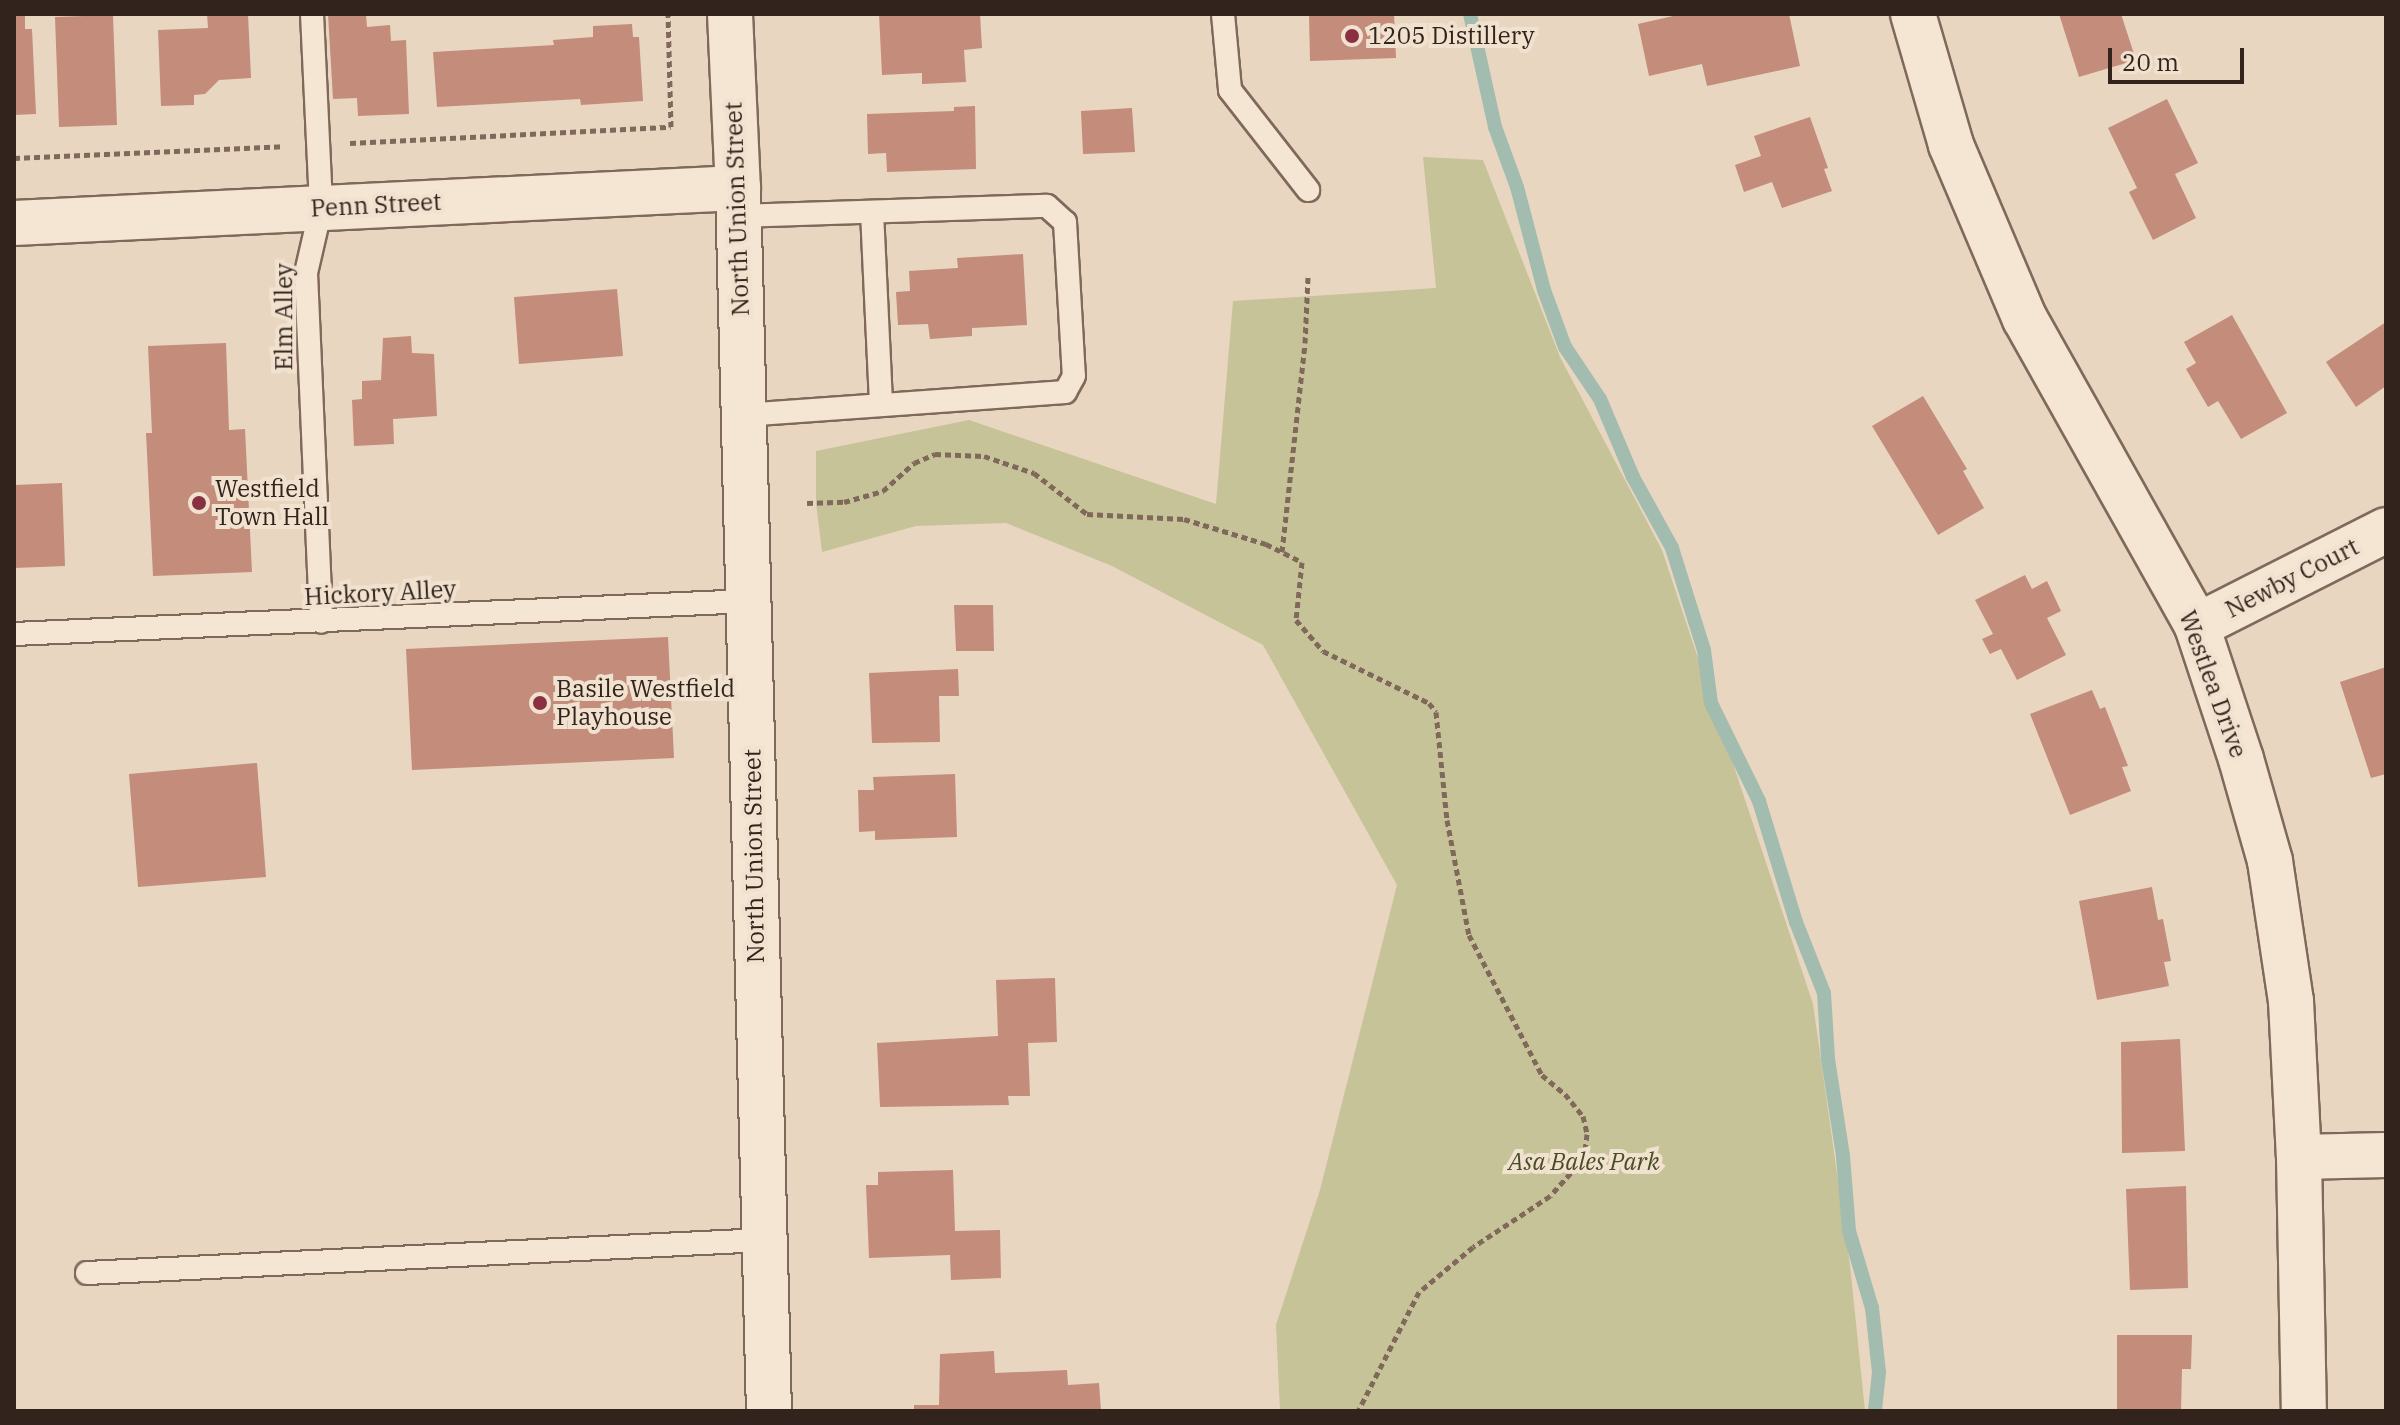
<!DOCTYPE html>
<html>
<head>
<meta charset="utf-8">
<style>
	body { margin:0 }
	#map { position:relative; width:2400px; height:1425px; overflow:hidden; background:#e9d6c1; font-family:"IBM Plex Serif",serif }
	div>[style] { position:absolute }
	.green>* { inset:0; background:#c5c397 }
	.stream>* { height:14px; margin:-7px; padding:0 7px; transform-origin:7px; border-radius:7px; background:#a3bcb0 }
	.building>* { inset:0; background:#c38c7b }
	.path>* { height:5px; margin-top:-2.5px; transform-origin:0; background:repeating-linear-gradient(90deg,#80685b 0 6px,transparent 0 10px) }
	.roads { filter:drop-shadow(2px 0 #80685b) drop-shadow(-2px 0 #80685b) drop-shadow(0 2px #80685b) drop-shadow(0 -2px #80685b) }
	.lane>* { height:22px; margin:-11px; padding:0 11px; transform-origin:11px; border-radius:11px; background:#f5e5d3 }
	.street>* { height:44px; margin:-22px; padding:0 22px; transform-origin:22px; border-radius:22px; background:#f5e5d3 }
	.secondary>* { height:44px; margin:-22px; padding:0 22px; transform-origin:22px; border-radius:22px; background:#f5e5d3 }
	.dots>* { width:22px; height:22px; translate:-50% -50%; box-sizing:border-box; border:4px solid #f1e2d0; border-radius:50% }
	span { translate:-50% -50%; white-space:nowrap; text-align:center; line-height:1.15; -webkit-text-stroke:8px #f1e2d0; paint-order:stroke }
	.poi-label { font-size:24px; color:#32241d }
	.left { translate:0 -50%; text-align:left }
	.street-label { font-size:24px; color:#32241d }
	.park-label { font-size:24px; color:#494c26; font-style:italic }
	.frame { position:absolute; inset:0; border:16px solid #32241d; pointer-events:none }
	.scale { position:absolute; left:2108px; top:48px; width:136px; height:36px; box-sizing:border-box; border:4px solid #32241d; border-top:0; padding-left:10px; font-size:24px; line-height:28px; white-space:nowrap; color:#32241d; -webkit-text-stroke:6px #f1e2d0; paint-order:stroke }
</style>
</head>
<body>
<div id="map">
	<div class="green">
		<div style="clip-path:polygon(1423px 157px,1483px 160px,1560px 357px,1662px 550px,1813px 1004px,1850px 1265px,1865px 1411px,1280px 1411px,1276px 1325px,1320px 1190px,1397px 885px,1263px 645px,1112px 566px,1006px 523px,916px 526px,822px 552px,816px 503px,816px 451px,969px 420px,1216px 504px,1233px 301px,1436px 288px)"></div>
	</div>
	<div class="stream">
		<div style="left:1470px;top:14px;width:116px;rotate:77.5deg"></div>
		<div style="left:1495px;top:127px;width:64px;rotate:69.9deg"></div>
		<div style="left:1517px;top:187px;width:106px;rotate:75.3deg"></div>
		<div style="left:1544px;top:290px;width:61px;rotate:69.8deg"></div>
		<div style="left:1565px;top:347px;width:63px;rotate:56.1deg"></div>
		<div style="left:1600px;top:399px;width:85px;rotate:67.1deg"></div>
		<div style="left:1633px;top:477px;width:81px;rotate:61.2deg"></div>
		<div style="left:1672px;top:548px;width:107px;rotate:72.6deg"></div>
		<div style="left:1704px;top:650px;width:53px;rotate:82.5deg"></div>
		<div style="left:1711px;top:703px;width:109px;rotate:63.9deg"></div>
		<div style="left:1759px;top:801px;width:127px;rotate:73deg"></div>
		<div style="left:1796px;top:922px;width:76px;rotate:68.5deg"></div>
		<div style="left:1824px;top:993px;width:66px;rotate:86.5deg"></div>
		<div style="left:1828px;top:1059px;width:98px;rotate:81.2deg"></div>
		<div style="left:1843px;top:1156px;width:75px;rotate:85.4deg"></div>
		<div style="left:1849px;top:1231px;width:80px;rotate:73.4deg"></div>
		<div style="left:1872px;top:1308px;width:64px;rotate:83.8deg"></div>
		<div style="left:1879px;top:1372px;width:39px;rotate:96deg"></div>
	</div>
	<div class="building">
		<div style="clip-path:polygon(14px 14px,25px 14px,25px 29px,32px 29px,36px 114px,14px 115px)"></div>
		<div style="clip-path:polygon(207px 14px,248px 14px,251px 78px,219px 80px,205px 94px,194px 95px,194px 105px,161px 106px,158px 30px,208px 28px)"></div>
		<div style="clip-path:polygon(328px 14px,366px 14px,367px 27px,390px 25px,391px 41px,406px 40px,409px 114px,358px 116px,357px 98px,333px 99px)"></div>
		<div style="clip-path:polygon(879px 14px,980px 14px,982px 48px,964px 50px,966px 82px,922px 84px,922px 73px,882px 75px)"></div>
		<div style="clip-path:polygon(1309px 14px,1394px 14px,1396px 58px,1310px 61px)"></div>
		<div style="clip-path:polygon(1682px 14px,1789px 14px,1800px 66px,1707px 86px,1702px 64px,1649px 76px,1638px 24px)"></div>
		<div style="clip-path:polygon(2059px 14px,2121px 14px,2136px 60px,2079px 77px)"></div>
		<div style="clip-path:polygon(113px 15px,117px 125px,59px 127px,55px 17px)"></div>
		<div style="clip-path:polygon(632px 24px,633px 37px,639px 37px,643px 101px,581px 105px,580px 99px,437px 107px,433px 52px,554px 45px,553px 40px,593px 37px,593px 26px)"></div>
		<div style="clip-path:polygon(2167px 99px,2198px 163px,2175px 174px,2196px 218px,2153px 240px,2129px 192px,2137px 188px,2108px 128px)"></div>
		<div style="clip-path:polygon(975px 106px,976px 169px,887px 172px,886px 153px,868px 154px,867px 114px,954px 111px,954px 107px)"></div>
		<div style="clip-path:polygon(1132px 108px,1135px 152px,1083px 154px,1081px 111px)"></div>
		<div style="clip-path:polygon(1810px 117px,1828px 168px,1824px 169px,1832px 191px,1782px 208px,1772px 182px,1744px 192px,1735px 165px,1761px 156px,1754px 136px)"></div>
		<div style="clip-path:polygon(1023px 254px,1027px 325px,972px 328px,972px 336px,930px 339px,928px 324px,898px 325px,896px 292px,910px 291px,909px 271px,958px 268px,957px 258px)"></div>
		<div style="clip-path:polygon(617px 289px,623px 356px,519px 364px,514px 297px)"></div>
		<div style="clip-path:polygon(2232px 315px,2287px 413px,2241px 439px,2218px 401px,2208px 407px,2186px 369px,2196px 363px,2184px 342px)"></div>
		<div style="clip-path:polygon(2386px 322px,2386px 386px,2356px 407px,2326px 362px)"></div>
		<div style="clip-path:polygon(411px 336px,412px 353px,434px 354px,437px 416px,393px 419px,394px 444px,354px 446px,352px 400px,362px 399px,362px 381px,381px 380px,383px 338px)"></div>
		<div style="clip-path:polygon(226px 343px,229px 430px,245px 429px,252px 572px,153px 576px,146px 433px,152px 433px,148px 346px)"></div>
		<div style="clip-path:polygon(1923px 396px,1967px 469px,1963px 471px,1984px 508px,1938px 535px,1872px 426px)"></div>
		<div style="clip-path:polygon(62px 483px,65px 566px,14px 568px,14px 485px)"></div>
		<div style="clip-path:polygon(2025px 575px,2032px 589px,2047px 581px,2061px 611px,2047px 618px,2066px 655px,2017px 680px,2001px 649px,1990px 654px,1982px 639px,1993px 634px,1975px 600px)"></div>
		<div style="clip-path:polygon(954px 605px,993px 605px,994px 651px,956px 651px)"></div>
		<div style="clip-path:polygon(668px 637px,674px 758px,412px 770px,406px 649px)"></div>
		<div style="clip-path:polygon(2386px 667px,2386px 774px,2371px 778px,2340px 682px)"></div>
		<div style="clip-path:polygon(958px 669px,959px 696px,939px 696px,940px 742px,872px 743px,869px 673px)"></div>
		<div style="clip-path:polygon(2092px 690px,2100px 709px,2105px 707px,2128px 766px,2122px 767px,2131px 791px,2070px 815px,2030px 714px)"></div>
		<div style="clip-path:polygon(257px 763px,266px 877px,138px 887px,129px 774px)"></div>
		<div style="clip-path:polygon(955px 774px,957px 837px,875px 840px,875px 831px,859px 832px,858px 790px,874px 790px,873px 777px)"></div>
		<div style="clip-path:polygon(2152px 887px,2158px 920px,2163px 919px,2171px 961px,2164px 962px,2169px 986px,2097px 1000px,2079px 901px)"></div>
		<div style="clip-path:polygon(1055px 978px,1057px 1042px,1028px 1043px,1030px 1096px,1008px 1096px,1009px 1105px,880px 1107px,877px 1043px,998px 1036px,996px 980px)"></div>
		<div style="clip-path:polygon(2180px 1039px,2185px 1151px,2122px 1153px,2121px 1042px)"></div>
		<div style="clip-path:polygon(953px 1170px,955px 1231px,1000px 1230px,1001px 1278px,951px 1280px,950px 1255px,869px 1258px,866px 1185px,878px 1185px,878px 1172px)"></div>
		<div style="clip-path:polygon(2186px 1186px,2188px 1288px,2130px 1290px,2126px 1189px)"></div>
		<div style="clip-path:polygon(2117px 1335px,2192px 1335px,2191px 1369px,2182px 1369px,2181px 1411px,2117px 1411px)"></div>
		<div style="clip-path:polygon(994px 1351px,995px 1373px,1067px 1370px,1068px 1385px,1099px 1383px,1101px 1411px,914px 1411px,914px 1405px,939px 1405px,940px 1354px)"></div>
	</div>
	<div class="path">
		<div style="left:350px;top:143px;width:321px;rotate:-2.9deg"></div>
		<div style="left:671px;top:127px;width:113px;rotate:-91.5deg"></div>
		<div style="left:14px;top:158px;width:270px;rotate:-2.5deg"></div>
		<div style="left:807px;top:503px;width:37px;rotate:-2deg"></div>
		<div style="left:844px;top:502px;width:41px;rotate:-15.8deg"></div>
		<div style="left:883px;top:491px;width:42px;rotate:-42.1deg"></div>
		<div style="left:914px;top:463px;width:23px;rotate:-23deg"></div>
		<div style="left:935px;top:454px;width:49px;rotate:2.3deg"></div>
		<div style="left:984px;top:456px;width:53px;rotate:18.8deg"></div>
		<div style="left:1034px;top:473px;width:67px;rotate:37.7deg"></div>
		<div style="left:1087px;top:514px;width:97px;rotate:3deg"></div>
		<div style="left:1184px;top:519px;width:86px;rotate:17deg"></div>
		<div style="left:1266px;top:544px;width:40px;rotate:26.6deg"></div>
		<div style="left:1302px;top:562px;width:58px;rotate:95.9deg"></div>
		<div style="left:1296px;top:620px;width:41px;rotate:48.9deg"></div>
		<div style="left:1323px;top:651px;width:118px;rotate:26.1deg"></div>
		<div style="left:1429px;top:703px;width:11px;rotate:52deg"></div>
		<div style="left:1436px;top:712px;width:109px;rotate:84.2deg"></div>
		<div style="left:1447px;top:820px;width:117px;rotate:79.2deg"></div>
		<div style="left:1469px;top:935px;width:158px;rotate:62.5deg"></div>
		<div style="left:1542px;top:1075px;width:30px;rotate:40deg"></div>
		<div style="left:1565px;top:1094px;width:28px;rotate:51deg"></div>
		<div style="left:1583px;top:1116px;width:18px;rotate:77deg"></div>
		<div style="left:1587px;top:1134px;width:24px;rotate:97deg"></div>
		<div style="left:1584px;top:1158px;width:51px;rotate:131.8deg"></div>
		<div style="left:1550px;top:1196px;width:92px;rotate:146.5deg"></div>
		<div style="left:1473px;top:1247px;width:70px;rotate:140.2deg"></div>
		<div style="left:1419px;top:1292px;width:134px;rotate:117.1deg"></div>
		<div style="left:1282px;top:552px;width:210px;rotate:-83.7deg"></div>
		<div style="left:1305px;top:343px;width:66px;rotate:-87.4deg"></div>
	</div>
	<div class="roads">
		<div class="lane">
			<div style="left:312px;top:14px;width:194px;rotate:87.3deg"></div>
			<div style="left:321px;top:208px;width:67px;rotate:103deg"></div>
			<div style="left:306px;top:273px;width:349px;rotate:87.5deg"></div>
			<div style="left:1223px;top:14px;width:76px;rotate:84.7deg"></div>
			<div style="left:1230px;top:90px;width:127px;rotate:52deg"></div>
			<div style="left:872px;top:212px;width:193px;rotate:87.3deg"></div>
			<div style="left:738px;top:216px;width:309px;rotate:-1.9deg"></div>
			<div style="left:1047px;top:206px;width:24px;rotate:42deg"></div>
			<div style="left:1065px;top:222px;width:154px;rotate:86.7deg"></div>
			<div style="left:1074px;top:376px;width:18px;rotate:119deg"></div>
			<div style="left:1065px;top:392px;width:322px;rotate:175.9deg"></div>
			<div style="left:14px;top:634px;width:735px;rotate:-2.57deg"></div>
			<div style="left:87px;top:1273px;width:678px;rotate:-2.79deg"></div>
		</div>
		<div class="street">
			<div style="left:1913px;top:14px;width:136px;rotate:73.8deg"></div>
			<div style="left:1951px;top:145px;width:189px;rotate:67deg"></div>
			<div style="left:2025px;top:319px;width:352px;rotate:60.7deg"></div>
			<div style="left:2197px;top:626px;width:140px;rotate:71.7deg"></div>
			<div style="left:2241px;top:759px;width:106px;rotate:74.1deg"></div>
			<div style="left:2270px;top:861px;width:142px;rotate:81.5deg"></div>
			<div style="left:2291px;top:1001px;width:156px;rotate:87.1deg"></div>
			<div style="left:2299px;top:1157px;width:254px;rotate:88.9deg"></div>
			<div style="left:14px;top:223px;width:725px;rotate:-2.77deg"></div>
			<div style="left:2197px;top:626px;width:212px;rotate:-26.9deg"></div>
			<div style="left:2299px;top:1157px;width:87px;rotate:-1.3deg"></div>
		</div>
		<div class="secondary">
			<div style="left:730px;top:14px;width:174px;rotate:87.4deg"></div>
			<div style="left:738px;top:188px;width:1223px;rotate:88.55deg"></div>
		</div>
	</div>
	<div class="dots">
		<div style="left:1352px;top:36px;background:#893141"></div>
		<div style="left:199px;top:503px;background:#893141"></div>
		<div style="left:540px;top:703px;background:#893141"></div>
	</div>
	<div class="poi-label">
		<span class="left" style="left:1368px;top:36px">1205 Distillery</span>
		<span class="left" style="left:215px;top:503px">Westfield<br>Town Hall</span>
		<span class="left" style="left:556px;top:703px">Basile Westfield<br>Playhouse</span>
	</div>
	<div class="street-label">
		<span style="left:376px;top:205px;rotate:-3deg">Penn Street</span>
		<span style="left:737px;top:209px;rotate:-92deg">North Union Street</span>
		<span style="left:284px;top:317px;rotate:-90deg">Elm Alley</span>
		<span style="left:2292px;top:578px;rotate:-27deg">Newby Court</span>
		<span style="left:380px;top:593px;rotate:-3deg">Hickory Alley</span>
		<span style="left:2213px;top:684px;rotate:70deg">Westlea Drive</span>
		<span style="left:754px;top:856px;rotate:-91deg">North Union Street</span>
	</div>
	<div class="park-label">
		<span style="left:1584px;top:1162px">Asa Bales Park</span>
	</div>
	<div class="frame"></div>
	<div class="scale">20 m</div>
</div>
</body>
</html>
